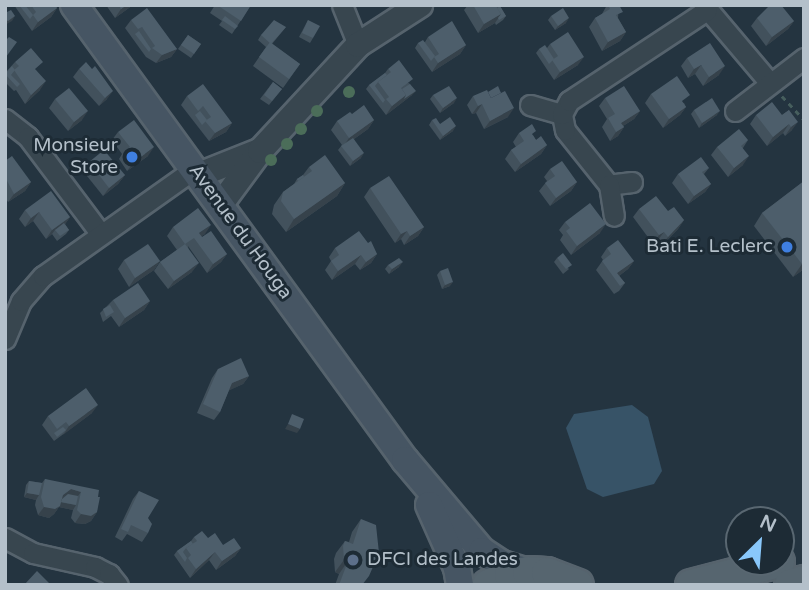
<!DOCTYPE html>
<html>
<head>
<meta charset="utf-8">
<style>
	body { margin:0 }
	#map { position:relative; width:809px; height:590px; overflow:hidden; background:#243440; font-family:"Varela Round",sans-serif }
	div>[style] { position:absolute }
	.water>* { inset:0; background:#375367 }
	.path>* { height:2.5px; margin-top:-1.25px; transform-origin:0; background:repeating-linear-gradient(90deg,#465e5d 0 5px,transparent 0 10px) }
	.roads { filter:drop-shadow(2px 0 #56636d) drop-shadow(-2px 0 #56636d) drop-shadow(0 2px #56636d) drop-shadow(0 -2px #56636d) }
	.minor>* { height:19px; margin:-9.5px; padding:0 9.5px; transform-origin:9.5px; border-radius:9.5px; background:#38464f }
	.tertiary>* { height:24px; margin:-12px; padding:0 12px; transform-origin:12px; border-radius:12px; background:#38464f }
	.secondary>* { height:26px; margin:-13px; padding:0 13px; transform-origin:13px; border-radius:13px; background:#465563 }
	.primary>* { height:30px; margin:-15px; padding:0 15px; transform-origin:15px; border-radius:15px; background:#56656f }
	.trees>* { width:12px; height:12px; margin:-6px; border-radius:50%; background:#4b6d59 }
	.wall>* { inset:0; background:#42515c }
	.shaded-wall>* { inset:0; background:#36424b }
	.building>* { inset:0; background:#4d5e6b }
	.dots>* { width:19px; height:19px; translate:-50% -50%; box-sizing:border-box; border:4px solid #1d2b35; border-radius:50% }
	span { translate:-50% -50%; white-space:nowrap; text-align:center; line-height:1.15; -webkit-text-stroke:6px #1d2b35; paint-order:stroke }
	.poi-label { font-size:19px; color:#b4c0ca }
	.right { translate:-100% -50%; text-align:right }
	.left { translate:0 -50%; text-align:left }
	.street-label { font-size:19px; color:#b4c0ca }
	.frame { position:absolute; inset:0; border:7px solid #b4c0ca; pointer-events:none }
	.north { position:absolute; left:725px; top:506px; width:70px; height:70px; box-sizing:border-box; background:#1d2b35; border:2px solid #596771; border-radius:50%; rotate:25deg; font-size:19px; font-weight:700; line-height:28px; text-align:center; color:#b4c0ca }
	.north::after { content:''; display:block; margin:auto; width:24px; height:32px; background:#89c8fb; clip-path:polygon(50% 0,100% 100%,50% 72%,0 100%) }
</style>
</head>
<body>
<div id="map">
	<div class="water">
		<div style="clip-path:polygon(632px 405px,648px 417px,662px 471px,654px 484px,603px 497px,587px 489px,566px 428px,574px 414px)"></div>
	</div>
	<div class="path">
		<div style="left:782px;top:96px;width:33px;rotate:47deg"></div>
	</div>
	<div class="roads">
		<div class="minor">
			<div style="left:342px;top:5px;width:43px;rotate:68.2deg"></div>
			<div style="left:704px;top:5px;width:102px;rotate:49.8deg"></div>
			<div style="left:530px;top:105px;width:33px;rotate:16deg"></div>
			<div style="left:735px;top:111px;width:87px;rotate:-37.5deg"></div>
			<div style="left:5px;top:119px;width:29px;rotate:38deg"></div>
			<div style="left:28px;top:137px;width:120px;rotate:53.1deg"></div>
			<div style="left:632px;top:182px;width:23px;rotate:173deg"></div>
			<div style="left:609px;top:185px;width:70px;rotate:-128.7deg"></div>
			<div style="left:565px;top:130px;width:16px;rotate:-101deg"></div>
			<div style="left:562px;top:114px;width:15px;rotate:-62deg"></div>
			<div style="left:569px;top:101px;width:165px;rotate:-33.4deg"></div>
			<div style="left:609px;top:185px;width:31px;rotate:81deg"></div>
			<div style="left:5px;top:339px;width:41px;rotate:-67.2deg"></div>
			<div style="left:21px;top:301px;width:33px;rotate:-49deg"></div>
			<div style="left:43px;top:276px;width:185px;rotate:-35.3deg"></div>
			<div style="left:5px;top:538px;width:32px;rotate:28deg"></div>
			<div style="left:33px;top:553px;width:64px;rotate:12.7deg"></div>
			<div style="left:95px;top:567px;width:16px;rotate:27deg"></div>
			<div style="left:109px;top:574px;width:14px;rotate:51deg"></div>
		</div>
		<div class="tertiary">
			<div style="left:199px;top:175px;width:65px;rotate:-21.8deg"></div>
			<div style="left:221px;top:204px;width:66px;rotate:-53.7deg"></div>
			<div style="left:260px;top:151px;width:144px;rotate:-47.2deg"></div>
			<div style="left:358px;top:45px;width:74px;rotate:-32.8deg"></div>
		</div>
		<div class="secondary">
			<div style="left:74px;top:5px;width:563px;rotate:53.97deg"></div>
			<div style="left:405px;top:460px;width:119px;rotate:49.8deg"></div>
			<div style="left:482px;top:551px;width:24px;rotate:33deg"></div>
			<div style="left:502px;top:564px;width:27px;rotate:17deg"></div>
			<div style="left:429px;top:505px;width:69px;rotate:66deg"></div>
			<div style="left:457px;top:568px;width:17px;rotate:80deg"></div>
		</div>
		<div class="primary">
			<div style="left:488px;top:585px;width:24px;rotate:-24deg"></div>
			<div style="left:510px;top:575px;width:18px;rotate:-9deg"></div>
			<div style="left:528px;top:572px;width:19px;rotate:3deg"></div>
			<div style="left:547px;top:573px;width:33px;rotate:21deg"></div>
			<div style="left:691px;top:585px;width:91px;rotate:-14.6deg"></div>
			<div style="left:790px;top:585px;width:15px;rotate:-16deg"></div>
		</div>
	</div>
	<div class="trees">
		<div style="left:349px;top:92px"></div>
		<div style="left:317px;top:111px"></div>
		<div style="left:301px;top:129px"></div>
		<div style="left:287px;top:144px"></div>
		<div style="left:271px;top:160px"></div>
	</div>
	<div class="wall">
		<div style="clip-path:polygon(14px 5px,55px 5px,57px 8px,51px 17px,32px 31px)"></div>
		<div style="clip-path:polygon(106px 5px,133px 5px,115px 18px)"></div>
		<div style="clip-path:polygon(215px 5px,251px 5px,232px 34px,219px 25px,222px 21px,210px 13px)"></div>
		<div style="clip-path:polygon(468px 5px,501px 5px,500px 6px,506px 16px,503px 20px,496px 25px,495px 23px,478px 33px,464px 10px)"></div>
		<div style="clip-path:polygon(607px 5px,619px 5px,618px 18px,626px 32px,620px 41px,602px 51px,589px 27px,595px 18px,602px 14px)"></div>
		<div style="clip-path:polygon(551px 16px,566px 23px,555px 30px,548px 20px)"></div>
		<div style="clip-path:polygon(757px 18px,794px 21px,788px 29px,766px 46px,751px 26px)"></div>
		<div style="clip-path:polygon(131px 20px,177px 49px,171px 57px,156px 63px,146px 57px,125px 28px)"></div>
		<div style="clip-path:polygon(308px 20px,313px 38px,310px 43px,299px 37px)"></div>
		<div style="clip-path:polygon(286px 27px,272px 44px,300px 64px,283px 88px,253px 66px,266px 47px,258px 40px,261px 35px)"></div>
		<div style="clip-path:polygon(188px 35px,201px 44px,191px 58px,178px 49px)"></div>
		<div style="clip-path:polygon(428px 37px,466px 45px,460px 54px,432px 72px,415px 48px,418px 43px,425px 42px)"></div>
		<div style="clip-path:polygon(550px 44px,578px 65px,554px 80px,536px 53px,539px 49px,547px 48px)"></div>
		<div style="clip-path:polygon(687px 58px,719px 75px,703px 86px,695px 74px,688px 78px,681px 66px)"></div>
		<div style="clip-path:polygon(15px 62px,37px 71px,40px 90px,25px 104px,16px 90px,14px 91px,5px 82px,5px 73px)"></div>
		<div style="clip-path:polygon(79px 69px,107px 99px,99px 106px,73px 77px)"></div>
		<div style="clip-path:polygon(388px 69px,410px 84px,412px 95px,386px 115px,366px 89px,369px 85px,385px 73px)"></div>
		<div style="clip-path:polygon(273px 82px,282px 89px,269px 105px,260px 99px)"></div>
		<div style="clip-path:polygon(651px 94px,684px 103px,686px 107px,680px 115px,663px 128px,645px 103px)"></div>
		<div style="clip-path:polygon(433px 95px,454px 103px,440px 113px,430px 99px)"></div>
		<div style="clip-path:polygon(187px 96px,232px 123px,226px 132px,209px 141px,181px 105px)"></div>
		<div style="clip-path:polygon(473px 96px,508px 117px,484px 129px,476px 113px,472px 114px,467px 105px)"></div>
		<div style="clip-path:polygon(605px 98px,640px 111px,634px 119px,623px 126px,624px 127px,618px 136px,610px 141px,602px 127px,607px 119px,599px 106px)"></div>
		<div style="clip-path:polygon(55px 99px,82px 120px,68px 131px,49px 108px)"></div>
		<div style="clip-path:polygon(694px 110px,717px 115px,699px 128px,691px 114px)"></div>
		<div style="clip-path:polygon(789px 110px,792px 130px,785px 136px,783px 133px,767px 146px,750px 124px,756px 115px,782px 115px)"></div>
		<div style="clip-path:polygon(352px 114px,374px 120px,368px 129px,354px 139px,361px 158px,350px 166px,338px 150px,342px 145px,331px 130px,337px 121px)"></div>
		<div style="clip-path:polygon(432px 120px,440px 124px,453px 131px,440px 140px,429px 125px)"></div>
		<div style="clip-path:polygon(118px 132px,148px 156px,127px 171px,119px 159px,122px 154px,112px 140px)"></div>
		<div style="clip-path:polygon(519px 133px,533px 135px,536px 140px,547px 145px,541px 154px,515px 172px,505px 159px,511px 150px,516px 147px,513px 142px)"></div>
		<div style="clip-path:polygon(748px 140px,743px 148px,743px 165px,728px 177px,711px 155px,717px 147px)"></div>
		<div style="clip-path:polygon(5px 161px,31px 182px,25px 191px,8px 202px,5px 197px)"></div>
		<div style="clip-path:polygon(89px 162px,125px 175px,118px 184px,103px 196px,83px 171px)"></div>
		<div style="clip-path:polygon(309px 167px,345px 183px,337px 196px,286px 232px,272px 214px,274px 205px,283px 192px,294px 184px,297px 179px,303px 175px)"></div>
		<div style="clip-path:polygon(709px 168px,704px 174px,711px 184px,705px 192px,688px 204px,672px 183px,678px 174px)"></div>
		<div style="clip-path:polygon(550px 169px,577px 182px,571px 191px,550px 206px,539px 191px,547px 181px,544px 177px)"></div>
		<div style="clip-path:polygon(804px 181px,804px 269px,793px 277px,754px 226px,762px 213px)"></div>
		<div style="clip-path:polygon(370px 188px,424px 227px,418px 236px,404px 245px,401px 239px,395px 243px,364px 197px)"></div>
		<div style="clip-path:polygon(639px 209px,668px 211px,684px 220px,678px 229px,662px 245px,658px 240px,653px 244px,633px 217px)"></div>
		<div style="clip-path:polygon(25px 210px,70px 217px,65px 224px,69px 230px,66px 234px,57px 241px,52px 234px,46px 239px,33px 221px,25px 227px,19px 219px)"></div>
		<div style="clip-path:polygon(565px 222px,600px 233px,571px 255px,560px 240px,563px 235px,559px 230px)"></div>
		<div style="clip-path:polygon(173px 227px,205px 234px,201px 236px,227px 254px,221px 262px,207px 273px,188px 246px,192px 272px,168px 289px,154px 271px,160px 262px,177px 250px,167px 236px)"></div>
		<div style="clip-path:polygon(368px 243px,377px 254px,371px 263px,360px 270px,355px 264px,332px 280px,325px 270px,331px 261px,329px 257px,335px 248px)"></div>
		<div style="clip-path:polygon(607px 248px,634px 261px,628px 269px,619px 276px,625px 283px,619px 291px,614px 294px,596px 270px,603px 260px,601px 257px)"></div>
		<div style="clip-path:polygon(557px 258px,569px 269px,563px 274px,554px 262px)"></div>
		<div style="clip-path:polygon(124px 260px,160px 261px,154px 270px,129px 287px,118px 269px)"></div>
		<div style="clip-path:polygon(388px 265px,399px 267px,389px 274px,385px 269px)"></div>
		<div style="clip-path:polygon(440px 271px,450px 286px,442px 289px,437px 275px)"></div>
		<div style="clip-path:polygon(113px 300px,150px 301px,144px 310px,119px 327px,111px 316px,103px 322px,100px 313px)"></div>
		<div style="clip-path:polygon(218px 369px,249px 376px,243px 384px,229px 390px,220px 412px,214px 420px,197px 413px,212px 378px)"></div>
		<div style="clip-path:polygon(92px 413px,54px 441px,42px 425px,48px 416px)"></div>
		<div style="clip-path:polygon(45px 479px,98px 497px,97px 512px,91px 521px,85px 524px,75px 523px,71px 518px,73px 510px,59px 507px,54px 514px,49px 518px,38px 515px,35px 505px,36px 500px,24px 497px,26px 485px,29px 481px,42px 483px)"></div>
		<div style="clip-path:polygon(139px 491px,148px 518px,148px 533px,142px 542px,127px 534px,122px 541px,115px 537px,133px 499px)"></div>
		<div style="clip-path:polygon(361px 519px,363px 585px,335px 585px,339px 574px,335px 572px,334px 559px,336px 553px,345px 541px,349px 542px,352px 532px)"></div>
		<div style="clip-path:polygon(194px 537px,208px 538px,223px 545px,241px 548px,235px 556px,216px 570px,209px 560px,190px 578px,174px 555px,177px 551px,191px 541px)"></div>
	</div>
	<div class="shaded-wall">
		<div style="clip-path:polygon(127px 5px,133px 5px,115px 18px,121px 9px)"></div>
		<div style="clip-path:polygon(57px 8px,51px 17px,32px 31px,38px 22px)"></div>
		<div style="clip-path:polygon(501px 14px,495px 23px,478px 33px,484px 24px)"></div>
		<div style="clip-path:polygon(15px 16px,12px 21px,5px 25px,5px 19px)"></div>
		<div style="clip-path:polygon(569px 18px,566px 23px,555px 30px,558px 26px)"></div>
		<div style="clip-path:polygon(794px 21px,788px 29px,766px 46px,772px 37px)"></div>
		<div style="clip-path:polygon(626px 32px,620px 41px,602px 51px,608px 42px)"></div>
		<div style="clip-path:polygon(466px 45px,460px 54px,432px 72px,438px 63px)"></div>
		<div style="clip-path:polygon(177px 49px,171px 57px,156px 63px,162px 55px)"></div>
		<div style="clip-path:polygon(584px 57px,578px 65px,554px 80px,560px 72px)"></div>
		<div style="clip-path:polygon(701px 65px,695px 74px,688px 78px,694px 69px)"></div>
		<div style="clip-path:polygon(725px 66px,719px 75px,703px 86px,709px 77px)"></div>
		<div style="clip-path:polygon(46px 81px,40px 90px,25px 104px,31px 95px)"></div>
		<div style="clip-path:polygon(113px 91px,107px 99px,99px 106px,105px 98px)"></div>
		<div style="clip-path:polygon(416px 91px,412px 95px,386px 115px,392px 106px,406px 95px)"></div>
		<div style="clip-path:polygon(457px 98px,454px 103px,440px 113px,443px 108px)"></div>
		<div style="clip-path:polygon(482px 104px,476px 113px,472px 114px,478px 106px)"></div>
		<div style="clip-path:polygon(686px 107px,680px 115px,663px 128px,669px 119px)"></div>
		<div style="clip-path:polygon(514px 108px,508px 117px,484px 129px,490px 121px)"></div>
		<div style="clip-path:polygon(88px 111px,82px 120px,68px 131px,74px 122px)"></div>
		<div style="clip-path:polygon(640px 111px,634px 119px,615px 131px,621px 123px)"></div>
		<div style="clip-path:polygon(720px 111px,717px 115px,699px 128px,702px 123px)"></div>
		<div style="clip-path:polygon(374px 120px,368px 129px,343px 147px,349px 138px)"></div>
		<div style="clip-path:polygon(798px 122px,792px 130px,785px 136px,791px 127px)"></div>
		<div style="clip-path:polygon(232px 123px,226px 132px,209px 141px,215px 133px)"></div>
		<div style="clip-path:polygon(789px 124px,783px 133px,767px 146px,773px 137px)"></div>
		<div style="clip-path:polygon(456px 126px,453px 131px,440px 140px,443px 136px)"></div>
		<div style="clip-path:polygon(624px 127px,618px 136px,610px 141px,616px 132px)"></div>
		<div style="clip-path:polygon(547px 145px,541px 154px,515px 172px,521px 164px)"></div>
		<div style="clip-path:polygon(154px 147px,148px 156px,127px 171px,133px 163px)"></div>
		<div style="clip-path:polygon(364px 153px,361px 158px,350px 166px,353px 161px)"></div>
		<div style="clip-path:polygon(749px 156px,743px 165px,728px 177px,734px 168px)"></div>
		<div style="clip-path:polygon(125px 175px,118px 184px,103px 196px,109px 188px)"></div>
		<div style="clip-path:polygon(31px 182px,25px 191px,8px 202px,14px 194px)"></div>
		<div style="clip-path:polygon(577px 182px,571px 191px,550px 206px,556px 198px)"></div>
		<div style="clip-path:polygon(345px 183px,337px 196px,286px 232px,294px 219px)"></div>
		<div style="clip-path:polygon(711px 184px,705px 192px,688px 204px,694px 196px)"></div>
		<div style="clip-path:polygon(39px 212px,33px 221px,25px 227px,31px 218px)"></div>
		<div style="clip-path:polygon(70px 217px,64px 226px,55px 230px,52px 234px,46px 239px,52px 230px)"></div>
		<div style="clip-path:polygon(684px 220px,678px 229px,662px 245px,668px 237px)"></div>
		<div style="clip-path:polygon(606px 224px,600px 233px,571px 255px,577px 246px)"></div>
		<div style="clip-path:polygon(211px 225px,205px 234px,196px 240px,199px 233px)"></div>
		<div style="clip-path:polygon(424px 227px,418px 236px,404px 245px,410px 236px)"></div>
		<div style="clip-path:polygon(407px 231px,401px 239px,395px 243px,401px 234px)"></div>
		<div style="clip-path:polygon(664px 232px,658px 240px,653px 244px,659px 235px)"></div>
		<div style="clip-path:polygon(227px 254px,221px 262px,207px 273px,213px 264px)"></div>
		<div style="clip-path:polygon(377px 254px,371px 263px,360px 270px,366px 262px)"></div>
		<div style="clip-path:polygon(361px 255px,355px 264px,332px 280px,338px 271px)"></div>
		<div style="clip-path:polygon(160px 261px,154px 270px,129px 287px,135px 278px)"></div>
		<div style="clip-path:polygon(634px 261px,628px 269px,615px 279px,617px 273px)"></div>
		<div style="clip-path:polygon(403px 262px,399px 267px,389px 274px,392px 269px)"></div>
		<div style="clip-path:polygon(199px 263px,192px 272px,168px 289px,174px 281px)"></div>
		<div style="clip-path:polygon(804px 263px,804px 269px,793px 277px,802px 264px)"></div>
		<div style="clip-path:polygon(453px 282px,450px 286px,442px 289px,445px 285px)"></div>
		<div style="clip-path:polygon(150px 301px,144px 310px,119px 327px,125px 318px)"></div>
		<div style="clip-path:polygon(249px 376px,243px 384px,226px 392px,232px 383px)"></div>
		<div style="clip-path:polygon(98px 405px,92px 413px,63px 435px,69px 426px)"></div>
		<div style="clip-path:polygon(288px 424px,300px 429px,297px 433px,285px 429px)"></div>
		<div style="clip-path:polygon(71px 489px,81px 492px,75px 500px,57px 503px,63px 495px)"></div>
		<div style="clip-path:polygon(27px 493px,39px 495px,36px 500px,24px 497px)"></div>
		<div style="clip-path:polygon(59px 502px,76px 505px,73px 510px,59px 507px,54px 514px,49px 518px,38px 515px,44px 507px)"></div>
		<div style="clip-path:polygon(97px 512px,91px 521px,85px 524px,75px 523px,81px 514px)"></div>
		<div style="clip-path:polygon(241px 548px,235px 556px,216px 570px,222px 561px)"></div>
		<div style="clip-path:polygon(215px 552px,209px 560px,190px 578px,196px 569px)"></div>
		<div style="clip-path:polygon(344px 560px,348px 561px,339px 574px,335px 572px)"></div>
	</div>
	<div class="building">
		<div style="clip-path:polygon(19px 5px,25px 5px,33px 15px,30px 19px)"></div>
		<div style="clip-path:polygon(31px 5px,55px 5px,57px 8px,38px 22px,33px 15px,36px 12px)"></div>
		<div style="clip-path:polygon(119px 5px,127px 5px,121px 9px)"></div>
		<div style="clip-path:polygon(217px 5px,251px 5px,241px 21px)"></div>
		<div style="clip-path:polygon(473px 5px,498px 5px,496px 6px,501px 14px,484px 24px)"></div>
		<div style="clip-path:polygon(608px 5px,619px 5px,623px 12px,616px 15px,626px 32px,608px 42px,595px 18px,610px 9px)"></div>
		<div style="clip-path:polygon(770px 5px,781px 5px,794px 21px,772px 37px,757px 18px)"></div>
		<div style="clip-path:polygon(500px 6px,506px 16px,499px 20px,498px 18px,501px 14px,497px 8px)"></div>
		<div style="clip-path:polygon(147px 8px,177px 49px,162px 55px,152px 48px,155px 46px,142px 27px,138px 29px,131px 20px)"></div>
		<div style="clip-path:polygon(563px 8px,569px 18px,558px 26px,551px 16px)"></div>
		<div style="clip-path:polygon(11px 10px,15px 16px,8px 21px,5px 19px,5px 13px)"></div>
		<div style="clip-path:polygon(225px 16px,238px 26px,235px 29px,222px 20px)"></div>
		<div style="clip-path:polygon(274px 20px,286px 27px,271px 44px,261px 35px)"></div>
		<div style="clip-path:polygon(308px 20px,320px 26px,313px 38px,302px 33px)"></div>
		<div style="clip-path:polygon(452px 21px,466px 45px,438px 63px,434px 57px,439px 54px,428px 37px)"></div>
		<div style="clip-path:polygon(139px 31px,151px 49px,149px 52px,135px 34px)"></div>
		<div style="clip-path:polygon(568px 32px,584px 57px,560px 72px,552px 60px,558px 56px,550px 44px)"></div>
		<div style="clip-path:polygon(188px 35px,201px 44px,194px 54px,181px 45px)"></div>
		<div style="clip-path:polygon(9px 37px,17px 42px,6px 57px,5px 41px)"></div>
		<div style="clip-path:polygon(423px 40px,435px 56px,431px 61px,418px 43px)"></div>
		<div style="clip-path:polygon(270px 42px,300px 64px,289px 79px,259px 57px)"></div>
		<div style="clip-path:polygon(710px 43px,725px 66px,709px 77px,701px 65px,694px 69px,687px 58px)"></div>
		<div style="clip-path:polygon(545px 45px,554px 59px,549px 64px,539px 49px)"></div>
		<div style="clip-path:polygon(31px 48px,43px 62px,35px 69px,46px 81px,31px 95px,14px 70px,19px 66px,15px 62px)"></div>
		<div style="clip-path:polygon(399px 60px,413px 79px,401px 88px,406px 95px,392px 106px,386px 99px,389px 97px,378px 82px,391px 72px,388px 69px)"></div>
		<div style="clip-path:polygon(86px 62px,92px 69px,95px 66px,113px 91px,105px 98px,79px 69px)"></div>
		<div style="clip-path:polygon(12px 66px,15px 70px,11px 75px,20px 84px,17px 87px,5px 74px)"></div>
		<div style="clip-path:polygon(385px 73px,387px 75px,378px 82px,375px 86px,385px 100px,383px 103px,369px 85px)"></div>
		<div style="clip-path:polygon(677px 76px,690px 95px,682px 101px,686px 107px,669px 119px,651px 94px)"></div>
		<div style="clip-path:polygon(273px 82px,282px 89px,272px 101px,264px 95px)"></div>
		<div style="clip-path:polygon(203px 84px,232px 123px,215px 133px,205px 121px,211px 117px,203px 106px,198px 111px,187px 96px)"></div>
		<div style="clip-path:polygon(410px 84px,416px 91px,404px 99px,406px 95px,402px 89px)"></div>
		<div style="clip-path:polygon(449px 86px,457px 98px,443px 108px,433px 95px)"></div>
		<div style="clip-path:polygon(498px 86px,501px 93px,491px 98px,488px 92px)"></div>
		<div style="clip-path:polygon(624px 86px,640px 111px,621px 123px,624px 127px,616px 132px,608px 118px,615px 114px,605px 98px)"></div>
		<div style="clip-path:polygon(69px 88px,88px 111px,74px 122px,55px 99px)"></div>
		<div style="clip-path:polygon(487px 90px,491px 98px,505px 91px,514px 108px,490px 121px,482px 104px,478px 106px,473px 96px)"></div>
		<div style="clip-path:polygon(712px 98px,720px 111px,702px 123px,694px 110px)"></div>
		<div style="clip-path:polygon(772px 102px,782px 115px,789px 110px,798px 122px,791px 127px,789px 124px,773px 137px,756px 115px)"></div>
		<div style="clip-path:polygon(364px 105px,374px 120px,349px 138px,337px 121px,350px 112px,352px 114px)"></div>
		<div style="clip-path:polygon(200px 111px,207px 120px,202px 125px,195px 115px)"></div>
		<div style="clip-path:polygon(450px 117px,456px 126px,443px 136px,432px 120px,436px 118px,440px 124px)"></div>
		<div style="clip-path:polygon(134px 120px,154px 147px,133px 163px,125px 151px,130px 147px,118px 132px)"></div>
		<div style="clip-path:polygon(532px 124px,536px 131px,532px 134px,536px 140px,541px 136px,547px 145px,521px 164px,511px 150px,524px 141px,519px 133px)"></div>
		<div style="clip-path:polygon(739px 129px,748px 140px,741px 146px,749px 156px,734px 168px,717px 147px)"></div>
		<div style="clip-path:polygon(353px 138px,364px 153px,353px 161px,341px 146px)"></div>
		<div style="clip-path:polygon(104px 150px,125px 175px,109px 188px,89px 162px)"></div>
		<div style="clip-path:polygon(325px 155px,345px 183px,294px 219px,281px 201px,283px 192px,312px 171px,309px 167px)"></div>
		<div style="clip-path:polygon(12px 156px,31px 182px,14px 194px,5px 177px,5px 161px)"></div>
		<div style="clip-path:polygon(701px 157px,709px 168px,702px 172px,711px 184px,694px 196px,678px 174px)"></div>
		<div style="clip-path:polygon(562px 161px,577px 182px,556px 198px,545px 183px,555px 176px,550px 169px)"></div>
		<div style="clip-path:polygon(303px 175px,304px 177px,298px 181px,297px 179px)"></div>
		<div style="clip-path:polygon(389px 176px,424px 227px,410px 236px,407px 231px,401px 234px,370px 188px)"></div>
		<div style="clip-path:polygon(804px 181px,804px 263px,802px 264px,762px 213px)"></div>
		<div style="clip-path:polygon(51px 191px,70px 217px,52px 230px,39px 212px,31px 218px,25px 210px)"></div>
		<div style="clip-path:polygon(656px 196px,668px 211px,674px 207px,684px 220px,668px 237px,664px 232px,659px 235px,639px 209px)"></div>
		<div style="clip-path:polygon(590px 203px,606px 224px,577px 246px,566px 231px,570px 228px,565px 222px)"></div>
		<div style="clip-path:polygon(198px 208px,211px 225px,199px 233px,202px 237px,211px 231px,227px 254px,213px 264px,194px 238px,185px 244px,173px 227px)"></div>
		<div style="clip-path:polygon(64px 223px,69px 230px,60px 236px,55px 230px)"></div>
		<div style="clip-path:polygon(359px 231px,368px 243px,371px 241px,377px 254px,366px 262px,361px 255px,338px 271px,331px 261px,339px 255px,335px 248px)"></div>
		<div style="clip-path:polygon(618px 240px,634px 261px,617px 273px,625px 283px,620px 286px,602px 261px,611px 254px,607px 248px)"></div>
		<div style="clip-path:polygon(148px 244px,160px 261px,135px 278px,124px 260px)"></div>
		<div style="clip-path:polygon(185px 244px,199px 263px,174px 281px,160px 262px)"></div>
		<div style="clip-path:polygon(563px 253px,572px 265px,566px 269px,557px 258px)"></div>
		<div style="clip-path:polygon(399px 258px,403px 262px,392px 269px,388px 265px)"></div>
		<div style="clip-path:polygon(448px 268px,453px 282px,445px 285px,440px 271px)"></div>
		<div style="clip-path:polygon(138px 283px,150px 301px,125px 318px,113px 300px)"></div>
		<div style="clip-path:polygon(110px 305px,114px 312px,106px 317px,103px 309px)"></div>
		<div style="clip-path:polygon(241px 358px,249px 376px,232px 383px,220px 412px,203px 404px,218px 369px)"></div>
		<div style="clip-path:polygon(86px 388px,98px 405px,69px 426px,66px 422px,57px 429px,48px 416px)"></div>
		<div style="clip-path:polygon(292px 414px,304px 419px,300px 429px,288px 424px)"></div>
		<div style="clip-path:polygon(63px 427px,66px 430px,57px 437px,54px 433px)"></div>
		<div style="clip-path:polygon(45px 479px,99px 490px,98px 497px,100px 497px,97px 512px,91px 516px,81px 514px,77px 510px,81px 492px,71px 489px,63px 495px,60px 506px,55px 509px,44px 507px,41px 497px)"></div>
		<div style="clip-path:polygon(29px 481px,42px 483px,39px 495px,27px 493px)"></div>
		<div style="clip-path:polygon(139px 491px,159px 500px,148px 518px,152px 524px,148px 533px,131px 525px,128px 532px,121px 529px)"></div>
		<div style="clip-path:polygon(68px 494px,78px 496px,76px 505px,61px 502px,62px 499px)"></div>
		<div style="clip-path:polygon(361px 519px,376px 525px,379px 553px,369px 576px,362px 585px,339px 585px,348px 561px,344px 560px,343px 546px,345px 541px,353px 544px)"></div>
		<div style="clip-path:polygon(202px 531px,208px 538px,215px 533px,223px 545px,234px 538px,241px 548px,222px 561px,215px 552px,196px 569px,188px 558px,191px 555px,186px 548px,197px 541px,194px 537px)"></div>
		<div style="clip-path:polygon(191px 541px,193px 544px,186px 548px,183px 552px,187px 558px,185px 562px,177px 551px)"></div>
		<div style="clip-path:polygon(37px 571px,51px 585px,24px 585px)"></div>
	</div>
	<div class="dots">
		<div style="left:132px;top:157px;background:#3f7fe0"></div>
		<div style="left:787px;top:247px;background:#3f7fe0"></div>
		<div style="left:353px;top:560px;background:#5c6f8a"></div>
	</div>
	<div class="poi-label">
		<span class="right" style="left:118px;top:157px">Monsieur<br>Store</span>
		<span class="right" style="left:773px;top:247px">Bati E. Leclerc</span>
		<span class="left" style="left:367px;top:560px">DFCI des Landes</span>
	</div>
	<div class="street-label">
		<span style="left:240px;top:232px;rotate:54deg">Avenue du Houga</span>
	</div>
	<div class="frame"></div>
	<div class="north">N</div>
</div>
</body>
</html>
